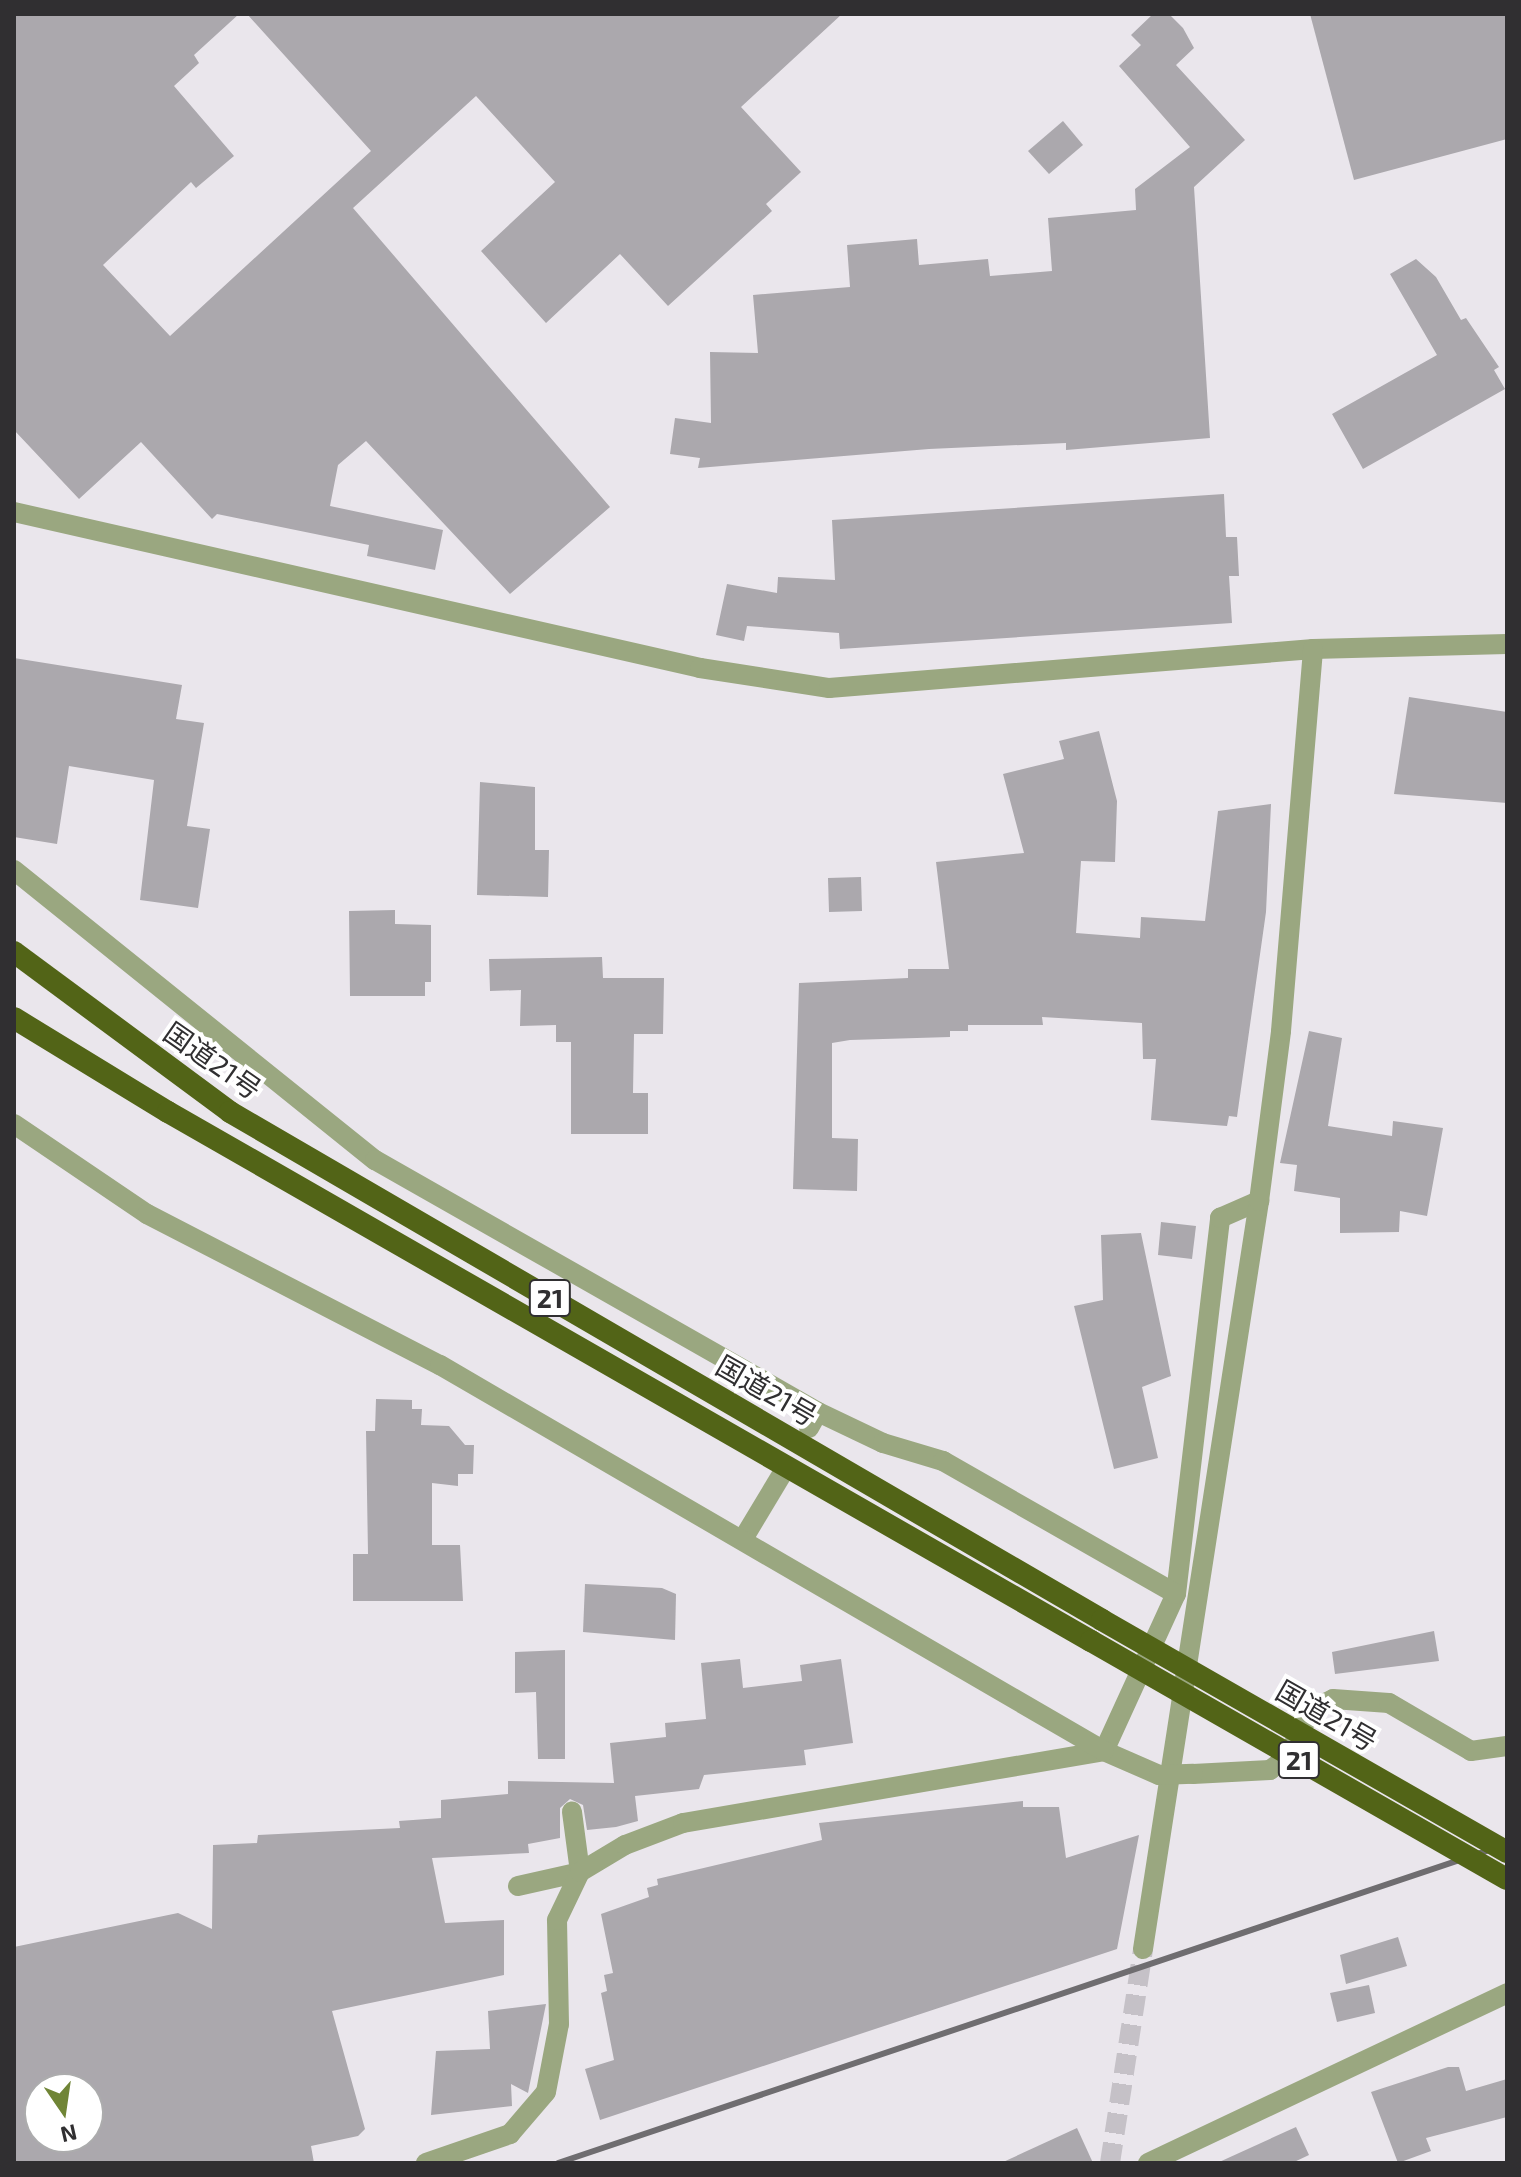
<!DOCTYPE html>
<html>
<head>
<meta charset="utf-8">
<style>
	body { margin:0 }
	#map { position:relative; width:1521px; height:2177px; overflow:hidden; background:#eae6ec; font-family:"Exo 2","Noto Sans JP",sans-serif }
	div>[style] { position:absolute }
	.building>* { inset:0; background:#aba8ad }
	.minor-tunnel>* { height:20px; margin-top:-10px; transform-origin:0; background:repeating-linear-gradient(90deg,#c5c1c7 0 20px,transparent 0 30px) }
	.minor>* { height:20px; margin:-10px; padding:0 10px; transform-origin:10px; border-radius:10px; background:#9aa780 }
	.tertiary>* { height:20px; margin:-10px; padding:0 10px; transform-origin:10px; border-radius:10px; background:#9aa780 }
	.trunk>* { height:22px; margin:-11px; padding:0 11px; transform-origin:11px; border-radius:11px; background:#526417 }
	.rail>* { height:6px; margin:-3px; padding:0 3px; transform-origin:3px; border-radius:3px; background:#6f6d70 }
	.minor-bridge>* { height:20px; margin:-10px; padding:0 10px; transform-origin:10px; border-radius:10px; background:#9aa780 }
	.trunk-bridge>* { height:22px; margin:-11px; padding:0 11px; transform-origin:11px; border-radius:11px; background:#526417 }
	span { translate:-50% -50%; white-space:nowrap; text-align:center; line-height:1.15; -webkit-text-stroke:8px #fff; paint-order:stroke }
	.shield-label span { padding:2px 6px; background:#fff; border:2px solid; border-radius:6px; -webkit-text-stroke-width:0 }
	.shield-label { font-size:26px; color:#302f31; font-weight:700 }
	.street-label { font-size:28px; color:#302f31 }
	.frame { position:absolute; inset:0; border:16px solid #302f31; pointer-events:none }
	.north { position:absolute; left:24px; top:2073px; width:80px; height:80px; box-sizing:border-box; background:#fff; border:2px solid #acacad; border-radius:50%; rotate:167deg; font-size:22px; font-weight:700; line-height:32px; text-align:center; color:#302f31 }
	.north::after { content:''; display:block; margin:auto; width:28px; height:36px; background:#708536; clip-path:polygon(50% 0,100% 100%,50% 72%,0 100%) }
</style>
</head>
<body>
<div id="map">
	<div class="building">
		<div style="clip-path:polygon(14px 14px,239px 14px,194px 55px,199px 63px,174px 86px,234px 156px,196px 188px,191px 182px,103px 265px,170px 336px,371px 151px,247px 14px,842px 14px,741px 107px,801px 172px,766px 204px,772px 211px,668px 306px,620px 254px,546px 323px,481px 251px,555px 182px,476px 96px,353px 208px,610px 507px,510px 594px,366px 441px,338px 465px,330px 506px,443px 530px,435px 570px,367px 556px,369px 545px,217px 514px,212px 519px,141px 442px,79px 499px,14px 430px)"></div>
		<div style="clip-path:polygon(1153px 14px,1169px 14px,1183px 28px,1194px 48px,1176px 65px,1245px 140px,1194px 187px,1210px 438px,1066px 450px,1066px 443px,929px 449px,698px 468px,700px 458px,670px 454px,675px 418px,711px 423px,710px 352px,758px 353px,753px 295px,850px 287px,847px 245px,917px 239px,919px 265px,988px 259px,990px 276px,1052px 271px,1048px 218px,1136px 210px,1135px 189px,1190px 147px,1119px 66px,1141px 45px,1131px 35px)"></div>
		<div style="clip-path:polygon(1310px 14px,1507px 14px,1507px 139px,1354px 180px)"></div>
		<div style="clip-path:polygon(1063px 121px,1083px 145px,1049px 174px,1028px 151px)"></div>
		<div style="clip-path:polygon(1416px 259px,1436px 277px,1461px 320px,1466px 318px,1499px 367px,1494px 370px,1505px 389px,1363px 469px,1332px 414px,1437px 355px,1390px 274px)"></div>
		<div style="clip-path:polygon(1224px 494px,1226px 537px,1237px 537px,1239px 576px,1229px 576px,1232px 623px,840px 649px,839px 633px,747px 626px,744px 641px,716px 635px,727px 584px,777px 593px,778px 577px,835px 580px,832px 520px)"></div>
		<div style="clip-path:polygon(14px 658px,182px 685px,176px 719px,204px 723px,187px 826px,210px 829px,198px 908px,140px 900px,154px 780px,69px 766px,57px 844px,14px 837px)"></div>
		<div style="clip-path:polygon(1409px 697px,1507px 712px,1507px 803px,1394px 794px)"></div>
		<div style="clip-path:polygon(1099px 731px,1117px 801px,1115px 862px,1081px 861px,1076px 933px,1140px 938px,1141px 917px,1205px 921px,1218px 811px,1271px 804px,1266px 912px,1237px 1117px,1229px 1116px,1227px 1126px,1151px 1120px,1156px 1059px,1143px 1059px,1142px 1023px,1042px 1017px,1043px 1025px,968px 1025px,968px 1031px,950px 1031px,950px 1037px,850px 1040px,832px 1043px,832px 1138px,858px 1139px,857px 1191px,793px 1189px,799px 983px,908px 978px,908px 969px,949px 969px,936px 862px,1024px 853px,1003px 774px,1064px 759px,1059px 741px)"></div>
		<div style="clip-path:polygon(480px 782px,535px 787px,535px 850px,549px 850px,548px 897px,477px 895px)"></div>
		<div style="clip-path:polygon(861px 877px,862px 911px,829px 912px,828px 878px)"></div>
		<div style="clip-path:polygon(395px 910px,395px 924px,431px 925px,431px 982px,425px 982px,425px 996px,350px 996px,349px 911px)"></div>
		<div style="clip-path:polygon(602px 957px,603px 978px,664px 978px,663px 1034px,634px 1034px,633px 1093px,648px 1093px,648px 1134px,571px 1134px,571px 1042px,556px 1042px,556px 1025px,520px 1026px,521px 990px,490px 991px,489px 959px)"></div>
		<div style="clip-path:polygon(1309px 1031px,1342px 1038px,1328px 1126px,1392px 1136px,1393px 1121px,1443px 1128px,1427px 1216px,1400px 1211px,1399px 1232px,1340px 1233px,1340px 1198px,1294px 1191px,1297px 1165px,1280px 1163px)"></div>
		<div style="clip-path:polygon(1161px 1222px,1196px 1226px,1192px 1259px,1158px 1255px)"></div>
		<div style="clip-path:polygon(1141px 1233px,1171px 1376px,1142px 1387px,1158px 1458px,1114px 1469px,1074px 1306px,1103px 1300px,1101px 1235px)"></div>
		<div style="clip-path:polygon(376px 1399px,412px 1400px,412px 1409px,422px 1409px,421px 1425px,449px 1426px,465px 1445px,474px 1445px,473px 1474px,458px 1474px,458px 1486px,432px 1483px,432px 1545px,460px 1545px,463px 1601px,353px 1601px,353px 1554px,368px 1554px,366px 1431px,375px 1431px)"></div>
		<div style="clip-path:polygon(585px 1584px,662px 1588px,676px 1594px,675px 1640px,583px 1632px)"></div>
		<div style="clip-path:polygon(1434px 1631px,1439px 1661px,1335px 1674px,1332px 1652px)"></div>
		<div style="clip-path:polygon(565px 1650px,565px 1759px,538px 1759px,536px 1692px,515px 1693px,515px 1652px)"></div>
		<div style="clip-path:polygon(evenodd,740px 1659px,743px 1688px,802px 1681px,800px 1665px,841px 1659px,853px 1743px,804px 1750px,806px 1765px,704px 1775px,699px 1789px,635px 1796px,638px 1821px,616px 1827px,587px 1830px,583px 1805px,570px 1799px,560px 1808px,560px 1838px,528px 1844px,529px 1853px,432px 1858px,445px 1923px,504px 1920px,504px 1975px,332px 2011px,365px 2129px,358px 2136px,311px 2146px,314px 2163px,14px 2163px,14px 1947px,178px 1913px,212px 1929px,213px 1845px,257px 1843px,258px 1835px,400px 1828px,399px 1821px,441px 1818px,441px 1800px,508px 1794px,508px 1781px,614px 1783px,610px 1743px,666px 1737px,665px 1723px,706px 1719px,701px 1663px,740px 1659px,40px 2089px,88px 2089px,88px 2137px,40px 2137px,40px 2089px)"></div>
		<div style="clip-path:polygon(1023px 1801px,1023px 1807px,1059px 1807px,1066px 1858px,1139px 1835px,1117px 1949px,600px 2120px,585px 2069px,614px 2060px,601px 1993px,607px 1991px,604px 1975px,613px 1973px,601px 1914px,649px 1897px,647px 1888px,658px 1885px,657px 1879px,822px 1840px,819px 1823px)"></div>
		<div style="clip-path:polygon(1398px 1937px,1407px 1966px,1346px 1984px,1340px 1955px)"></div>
		<div style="clip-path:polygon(1369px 1985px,1375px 2013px,1337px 2022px,1330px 1993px)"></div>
		<div style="clip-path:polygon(546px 2004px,528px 2093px,511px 2084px,512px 2106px,431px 2115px,436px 2051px,490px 2049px,488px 2011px)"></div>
		<div style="clip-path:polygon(1448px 2067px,1459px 2067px,1466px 2091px,1507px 2079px,1507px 2117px,1426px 2138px,1431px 2151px,1398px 2163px,1371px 2092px)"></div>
		<div style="clip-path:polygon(1296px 2127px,1309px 2155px,1292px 2163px,1217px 2163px)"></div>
		<div style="clip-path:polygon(1077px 2128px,1093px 2163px,1001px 2163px)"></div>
	</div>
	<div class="minor-tunnel">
		<div style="left:1110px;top:2163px;width:217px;rotate:-81.2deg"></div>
	</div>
	<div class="minor">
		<div style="left:14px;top:512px;width:704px;rotate:12.81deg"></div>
		<div style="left:700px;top:668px;width:131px;rotate:8.8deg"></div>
		<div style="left:829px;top:688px;width:486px;rotate:-4.6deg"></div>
		<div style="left:1313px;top:649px;width:194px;rotate:-1.5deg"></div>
		<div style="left:809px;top:1428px;width:18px;rotate:-61deg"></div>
		<div style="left:743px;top:1539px;width:76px;rotate:-59deg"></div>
		<div style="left:1104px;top:1751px;width:173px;rotate:-65.4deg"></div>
		<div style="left:1176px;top:1594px;width:379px;rotate:-83.3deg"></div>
		<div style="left:1220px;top:1218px;width:43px;rotate:-23.6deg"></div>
		<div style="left:1193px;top:1774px;width:77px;rotate:-3deg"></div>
		<div style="left:1270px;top:1770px;width:21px;rotate:-37deg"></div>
		<div style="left:1287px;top:1757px;width:54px;rotate:-62.5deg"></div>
		<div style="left:1312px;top:1709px;width:23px;rotate:-25deg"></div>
		<div style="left:1333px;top:1699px;width:56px;rotate:4.1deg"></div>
		<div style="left:1389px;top:1703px;width:95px;rotate:30.3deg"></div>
		<div style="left:1471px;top:1751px;width:36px;rotate:-8deg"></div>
		<div style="left:518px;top:1886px;width:64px;rotate:-12.7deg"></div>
		<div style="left:580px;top:1872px;width:61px;rotate:-97.6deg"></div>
		<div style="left:1143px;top:1949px;width:757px;rotate:-81.18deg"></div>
		<div style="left:1259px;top:1201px;width:171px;rotate:-82.6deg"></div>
		<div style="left:1281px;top:1031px;width:383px;rotate:-85.2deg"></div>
		<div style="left:426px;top:2163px;width:89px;rotate:-19deg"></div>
		<div style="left:510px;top:2134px;width:55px;rotate:-49.4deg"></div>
		<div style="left:546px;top:2092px;width:69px;rotate:-79.2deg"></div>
		<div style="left:559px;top:2024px;width:104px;rotate:-91.1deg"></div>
		<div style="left:557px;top:1920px;width:53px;rotate:-64.4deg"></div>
		<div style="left:580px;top:1872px;width:52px;rotate:-31deg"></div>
		<div style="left:625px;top:1845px;width:62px;rotate:-20.8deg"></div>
		<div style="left:683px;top:1823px;width:427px;rotate:-9.7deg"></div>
		<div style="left:1104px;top:1751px;width:60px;rotate:23.6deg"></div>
		<div style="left:1148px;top:2163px;width:397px;rotate:-25.3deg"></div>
	</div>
	<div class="tertiary">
		<div style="left:14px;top:870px;width:463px;rotate:38.8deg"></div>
		<div style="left:375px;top:1160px;width:510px;rotate:29.63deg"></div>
		<div style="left:818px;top:1412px;width:72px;rotate:25.5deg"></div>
		<div style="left:883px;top:1443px;width:63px;rotate:16.7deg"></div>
		<div style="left:943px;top:1461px;width:268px;rotate:29.7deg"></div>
		<div style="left:14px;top:1124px;width:161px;rotate:34.1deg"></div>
		<div style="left:147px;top:1214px;width:330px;rotate:27.3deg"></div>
		<div style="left:440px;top:1365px;width:768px;rotate:30.17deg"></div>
	</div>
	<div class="trunk">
		<div style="left:14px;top:952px;width:269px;rotate:36.5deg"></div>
		<div style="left:230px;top:1112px;width:1009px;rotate:30.22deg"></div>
		<div style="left:14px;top:1018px;width:180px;rotate:31.4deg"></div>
		<div style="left:168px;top:1112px;width:1064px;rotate:29.82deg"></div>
	</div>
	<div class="rail">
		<div style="left:558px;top:2163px;width:1001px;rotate:-18.58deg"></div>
	</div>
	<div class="minor-bridge">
		<div style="left:1159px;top:1775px;width:34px;rotate:-2deg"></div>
	</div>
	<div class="trunk-bridge">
		<div style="left:1102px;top:1620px;width:467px;rotate:29.8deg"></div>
		<div style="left:1091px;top:1641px;width:479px;rotate:29.8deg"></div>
	</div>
	<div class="shield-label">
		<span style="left:550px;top:1298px">21</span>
		<span style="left:1299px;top:1760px">21</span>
	</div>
	<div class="street-label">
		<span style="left:213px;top:1060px;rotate:35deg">国道21号</span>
		<span style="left:767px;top:1390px;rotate:30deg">国道21号</span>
		<span style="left:1327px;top:1715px;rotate:30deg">国道21号</span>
	</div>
	<div class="frame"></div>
	<div class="north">N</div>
</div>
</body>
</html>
